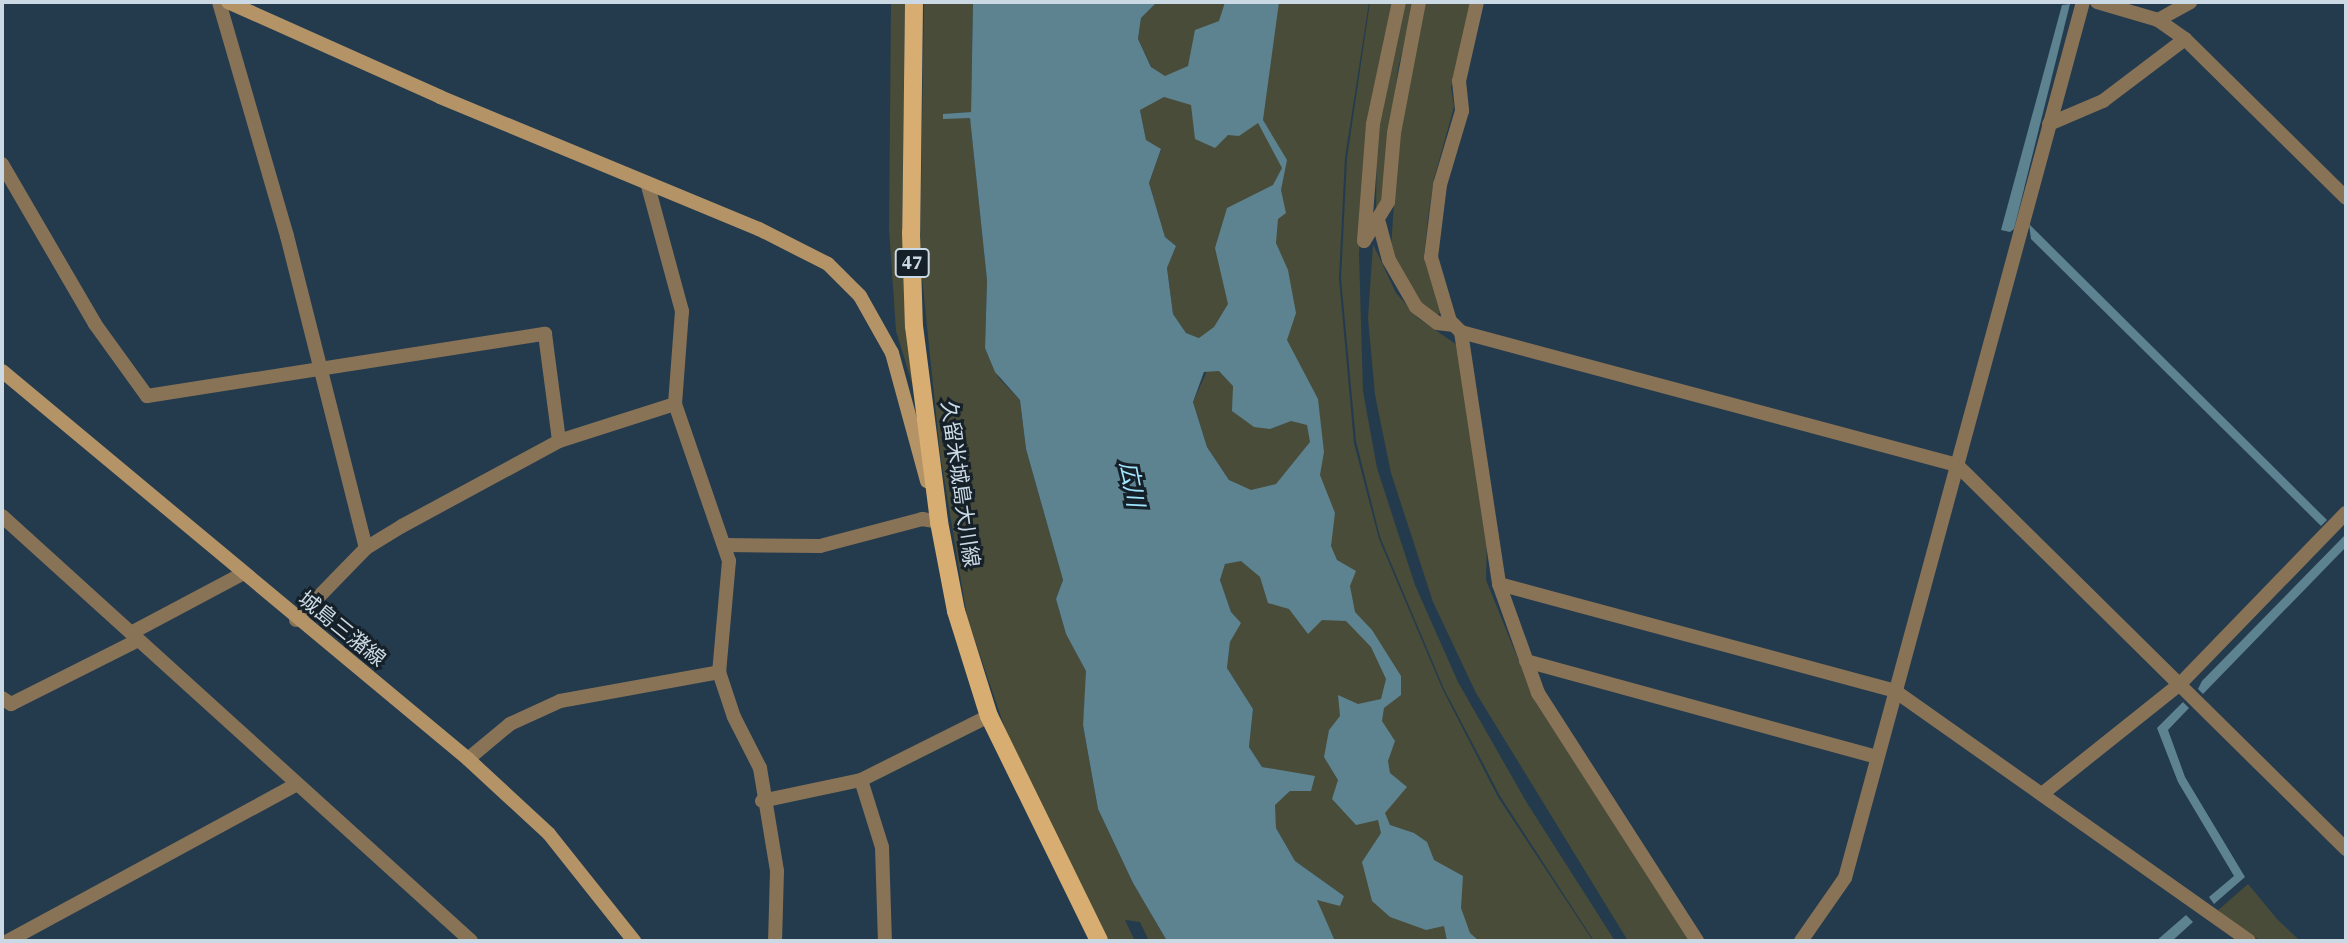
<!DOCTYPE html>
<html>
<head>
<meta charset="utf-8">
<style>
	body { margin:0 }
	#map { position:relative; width:2348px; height:943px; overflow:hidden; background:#243a4d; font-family:"Source Serif 4","Noto Sans JP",serif }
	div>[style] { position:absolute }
	.green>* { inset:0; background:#484c38 }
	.water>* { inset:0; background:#5d8290 }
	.street>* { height:14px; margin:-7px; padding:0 7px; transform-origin:7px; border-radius:7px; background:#887357 }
	.secondary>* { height:14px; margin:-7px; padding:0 7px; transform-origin:7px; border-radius:7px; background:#b49467 }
	.primary>* { height:18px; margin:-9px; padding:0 9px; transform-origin:9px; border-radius:9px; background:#d7ad72 }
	span { translate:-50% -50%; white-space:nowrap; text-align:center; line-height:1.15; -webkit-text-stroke:6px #162029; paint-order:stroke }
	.shield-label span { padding:2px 5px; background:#162029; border:2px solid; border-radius:5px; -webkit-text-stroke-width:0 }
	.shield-label { font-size:19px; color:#cbd9e4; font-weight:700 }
	.street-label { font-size:21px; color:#cbd9e4 }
	.water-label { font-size:23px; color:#a1e5fe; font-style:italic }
	.frame { position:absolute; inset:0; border:4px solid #cbd9e4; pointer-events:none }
</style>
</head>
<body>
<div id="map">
	<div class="green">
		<div style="clip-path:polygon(891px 2px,905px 2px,902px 231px,920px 410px,896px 331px,889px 229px)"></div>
		<div style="clip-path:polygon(924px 2px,973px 2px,971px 112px,944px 114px,943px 118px,970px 117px,987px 280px,985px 348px,999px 378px,1020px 400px,1026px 449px,1063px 580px,1056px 599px,1066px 634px,1087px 671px,1083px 725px,1098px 809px,1133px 883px,1167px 941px,1149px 941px,1140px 922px,1125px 920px,1135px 941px,1109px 941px,1017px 764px,967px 617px,940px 453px,920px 258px)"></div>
		<div style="clip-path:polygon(1157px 2px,1369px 2px,1345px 158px,1339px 278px,1354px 443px,1379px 539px,1443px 690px,1498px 797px,1593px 941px,1335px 941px,1316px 899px,1344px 896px,1295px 861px,1276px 828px,1274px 805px,1290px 791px,1280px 772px,1262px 767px,1249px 747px,1253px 709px,1227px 668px,1230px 642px,1240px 623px,1231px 612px,1220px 580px,1225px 564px,1271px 521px,1229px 480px,1207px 447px,1193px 402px,1241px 295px,1210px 342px,1186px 333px,1173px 314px,1167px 268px,1176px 246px,1165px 237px,1149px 183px,1161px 150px,1146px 140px,1140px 110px,1194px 72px,1165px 77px,1152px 68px,1138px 39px,1141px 18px)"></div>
		<div style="clip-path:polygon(1370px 2px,1394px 2px,1369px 119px,1359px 253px,1363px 391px,1377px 468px,1415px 585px,1458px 682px,1527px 803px,1615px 941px,1594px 941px,1500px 796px,1444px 689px,1380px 537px,1356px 441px,1341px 279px,1347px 158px)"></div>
		<div style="clip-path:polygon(1404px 2px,1414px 2px,1398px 69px,1380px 208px,1376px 213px,1377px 126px)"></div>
		<div style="clip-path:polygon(1424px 2px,1472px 2px,1451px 87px,1454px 107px,1434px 179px,1428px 218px,1424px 257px,1441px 312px,1435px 317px,1412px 294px,1391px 248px,1398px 142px)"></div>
		<div style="clip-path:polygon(1373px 244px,1396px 293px,1418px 318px,1457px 345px,1487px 543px,1486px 580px,1536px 703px,1691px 941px,1628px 941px,1476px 693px,1433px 602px,1391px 473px,1375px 395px,1368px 318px)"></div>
		<div style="clip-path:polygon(2248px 884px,2277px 919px,2300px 941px,2261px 941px,2216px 912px)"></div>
	</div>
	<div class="water">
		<div style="clip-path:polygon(evenodd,973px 2px,1157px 2px,1141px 18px,1138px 39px,1151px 67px,1165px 76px,1188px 66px,1195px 30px,1219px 21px,1225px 2px,1279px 2px,1263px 120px,1287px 160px,1281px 190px,1286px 213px,1278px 219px,1276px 243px,1288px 270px,1296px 313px,1287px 340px,1318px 399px,1324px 452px,1320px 475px,1335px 513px,1331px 546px,1337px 560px,1356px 571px,1350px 586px,1355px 612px,1372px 630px,1401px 676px,1401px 695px,1384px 708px,1382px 721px,1395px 741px,1388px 761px,1390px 773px,1407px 787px,1385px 813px,1390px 825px,1414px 833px,1427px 842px,1434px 860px,1463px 876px,1461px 908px,1470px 933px,1479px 941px,1447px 941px,1444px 926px,1426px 930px,1390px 917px,1372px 901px,1362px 862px,1381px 833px,1378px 820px,1356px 825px,1332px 799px,1338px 780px,1324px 757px,1329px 730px,1340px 716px,1338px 695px,1358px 704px,1381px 699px,1386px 679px,1371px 647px,1346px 621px,1322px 620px,1308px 634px,1289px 609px,1268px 603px,1260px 577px,1241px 561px,1225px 564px,1220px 580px,1231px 612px,1241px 623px,1230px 642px,1227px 668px,1253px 709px,1249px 747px,1262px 767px,1315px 776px,1311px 791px,1290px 791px,1275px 805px,1276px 828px,1295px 861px,1344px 896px,1340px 906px,1317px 900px,1335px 941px,1167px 941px,1133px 883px,1098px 809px,1083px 725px,1086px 671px,1066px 634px,1056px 599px,1063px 580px,1026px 449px,1020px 400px,995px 372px,985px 348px,987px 280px,970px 118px,943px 119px,943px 114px,971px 112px,973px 2px,1164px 97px,1191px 105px,1195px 139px,1215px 148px,1228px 135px,1239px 136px,1258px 123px,1282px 168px,1273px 185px,1227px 208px,1215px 248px,1228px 304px,1214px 327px,1199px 338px,1186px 333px,1173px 314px,1167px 268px,1176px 246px,1165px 237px,1149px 183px,1161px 149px,1146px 140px,1140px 110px,1164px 97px,973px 2px,1219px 371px,1233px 386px,1232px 411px,1254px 427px,1270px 429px,1291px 421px,1307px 425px,1310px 442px,1276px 484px,1251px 490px,1229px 480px,1207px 447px,1193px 402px,1204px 372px,1219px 371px)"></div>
		<div style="clip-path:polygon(2070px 4px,2014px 229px,2010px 232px,2001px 230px,2062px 5px)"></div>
		<div style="clip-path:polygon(2029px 224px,2327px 520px,2321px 526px,2031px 239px)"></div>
		<div style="clip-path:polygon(2346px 534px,2346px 547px,2203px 694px,2198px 689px,2202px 681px)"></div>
		<div style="clip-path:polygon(2183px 702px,2189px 708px,2168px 730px,2185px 777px,2245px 877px,2214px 904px,2209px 897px,2234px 876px,2178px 782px,2157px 728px)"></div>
		<div style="clip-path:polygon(2186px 915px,2193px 922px,2172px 941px,2156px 941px)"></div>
	</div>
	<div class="street">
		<div style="left:219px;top:2px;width:244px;rotate:73.8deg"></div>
		<div style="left:287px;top:236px;width:322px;rotate:75.8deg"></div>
		<div style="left:1477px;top:2px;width:81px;rotate:102.8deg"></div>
		<div style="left:1459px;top:81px;width:30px;rotate:84deg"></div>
		<div style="left:1462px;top:111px;width:77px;rotate:106.6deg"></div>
		<div style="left:1440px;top:185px;width:73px;rotate:97.1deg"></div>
		<div style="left:1431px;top:257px;width:67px;rotate:73.5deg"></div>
		<div style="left:1450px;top:321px;width:16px;rotate:45deg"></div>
		<div style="left:1461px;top:332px;width:514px;rotate:15.01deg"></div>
		<div style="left:1957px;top:465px;width:547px;rotate:44.63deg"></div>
		<div style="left:2097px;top:2px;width:64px;rotate:16.4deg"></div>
		<div style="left:2158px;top:20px;width:33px;rotate:35deg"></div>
		<div style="left:2185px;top:39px;width:226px;rotate:44.6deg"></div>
		<div style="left:2158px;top:20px;width:37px;rotate:-29deg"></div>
		<div style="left:2049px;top:124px;width:59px;rotate:-23.1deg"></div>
		<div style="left:2103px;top:101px;width:103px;rotate:-37.1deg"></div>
		<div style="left:2px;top:164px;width:185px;rotate:59.8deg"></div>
		<div style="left:95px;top:324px;width:89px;rotate:54.2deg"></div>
		<div style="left:147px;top:396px;width:403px;rotate:-8.9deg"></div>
		<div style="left:545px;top:334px;width:108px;rotate:82.5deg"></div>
		<div style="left:648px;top:186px;width:130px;rotate:74.8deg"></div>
		<div style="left:682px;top:311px;width:93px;rotate:94.3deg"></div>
		<div style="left:675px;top:404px;width:166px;rotate:71deg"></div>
		<div style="left:729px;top:561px;width:111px;rotate:95.1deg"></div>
		<div style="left:719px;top:672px;width:47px;rotate:71.6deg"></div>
		<div style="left:734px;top:717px;width:57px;rotate:63deg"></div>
		<div style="left:760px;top:768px;width:104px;rotate:80.6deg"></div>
		<div style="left:777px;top:871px;width:70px;rotate:91.6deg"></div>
		<div style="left:1379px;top:223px;width:38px;rotate:75deg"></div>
		<div style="left:1389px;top:260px;width:54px;rotate:60.1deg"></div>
		<div style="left:1416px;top:307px;width:26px;rotate:37deg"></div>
		<div style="left:1437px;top:323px;width:17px;rotate:7deg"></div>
		<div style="left:1364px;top:241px;width:46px;rotate:-58.4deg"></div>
		<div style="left:1388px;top:202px;width:69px;rotate:-85deg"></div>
		<div style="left:1394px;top:133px;width:133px;rotate:-79.2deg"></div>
		<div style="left:1364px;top:241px;width:117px;rotate:-85.6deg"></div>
		<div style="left:1373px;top:124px;width:125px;rotate:-78deg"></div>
		<div style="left:1461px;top:332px;width:255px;rotate:81.4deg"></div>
		<div style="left:1499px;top:584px;width:116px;rotate:70.3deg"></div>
		<div style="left:1538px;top:693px;width:295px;rotate:57.3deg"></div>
		<div style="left:2px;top:516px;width:633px;rotate:42.18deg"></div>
		<div style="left:724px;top:545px;width:96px;rotate:0.6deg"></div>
		<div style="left:820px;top:546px;width:106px;rotate:-14.8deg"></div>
		<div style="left:922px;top:519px;width:17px;rotate:10deg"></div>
		<div style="left:1499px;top:584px;width:410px;rotate:15.1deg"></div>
		<div style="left:1895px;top:691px;width:433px;rotate:35.2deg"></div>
		<div style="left:296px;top:620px;width:100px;rotate:-45.8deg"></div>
		<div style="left:366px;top:548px;width:42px;rotate:-31.4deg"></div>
		<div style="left:402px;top:526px;width:179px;rotate:-28.4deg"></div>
		<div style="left:559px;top:441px;width:122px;rotate:-17.7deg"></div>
		<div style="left:131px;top:633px;width:126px;rotate:-28deg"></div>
		<div style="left:1526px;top:661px;width:363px;rotate:15.3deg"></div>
		<div style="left:2px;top:698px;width:11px;rotate:34deg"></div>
		<div style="left:11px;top:704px;width:142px;rotate:-26.7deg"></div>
		<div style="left:468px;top:759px;width:55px;rotate:-39.8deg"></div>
		<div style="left:510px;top:724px;width:55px;rotate:-24.7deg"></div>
		<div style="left:560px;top:701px;width:162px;rotate:-10.3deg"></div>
		<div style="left:861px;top:780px;width:70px;rotate:72.6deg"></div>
		<div style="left:882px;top:847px;width:94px;rotate:88.2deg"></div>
		<div style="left:2042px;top:794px;width:176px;rotate:-38.6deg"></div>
		<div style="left:2180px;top:684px;width:238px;rotate:-45.9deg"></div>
		<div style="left:762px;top:801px;width:101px;rotate:-12deg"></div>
		<div style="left:861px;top:780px;width:143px;rotate:-26.6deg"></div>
		<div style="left:8px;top:941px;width:329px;rotate:-28.5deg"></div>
		<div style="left:1801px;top:941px;width:77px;rotate:-55.1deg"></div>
		<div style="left:1845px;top:878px;width:908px;rotate:-74.8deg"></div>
	</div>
	<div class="secondary">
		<div style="left:228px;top:2px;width:232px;rotate:24.1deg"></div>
		<div style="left:440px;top:97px;width:345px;rotate:22.5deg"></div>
		<div style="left:759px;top:229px;width:77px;rotate:26.9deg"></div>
		<div style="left:828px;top:264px;width:45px;rotate:45deg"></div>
		<div style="left:860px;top:296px;width:65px;rotate:60.7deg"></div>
		<div style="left:892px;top:353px;width:133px;rotate:74.7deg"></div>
		<div style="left:2px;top:371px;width:606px;rotate:39.78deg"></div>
		<div style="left:468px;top:759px;width:110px;rotate:42.8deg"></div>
		<div style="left:549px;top:834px;width:137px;rotate:51.5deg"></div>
	</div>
	<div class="primary">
		<div style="left:914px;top:2px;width:231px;rotate:90.7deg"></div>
		<div style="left:911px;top:233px;width:93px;rotate:88.2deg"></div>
		<div style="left:914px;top:326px;width:198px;rotate:82.7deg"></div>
		<div style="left:939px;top:522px;width:91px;rotate:79.2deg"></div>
		<div style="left:956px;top:611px;width:110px;rotate:72.6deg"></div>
		<div style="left:989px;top:716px;width:250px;rotate:63.9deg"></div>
	</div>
	<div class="shield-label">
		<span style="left:912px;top:263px">47</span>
	</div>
	<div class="street-label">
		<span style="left:960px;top:484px;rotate:82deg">久留米城島大川線</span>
		<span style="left:342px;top:629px;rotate:39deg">城島三潴線</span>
	</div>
	<div class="water-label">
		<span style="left:1132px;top:484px;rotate:79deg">広川</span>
	</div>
	<div class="frame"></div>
</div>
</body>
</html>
